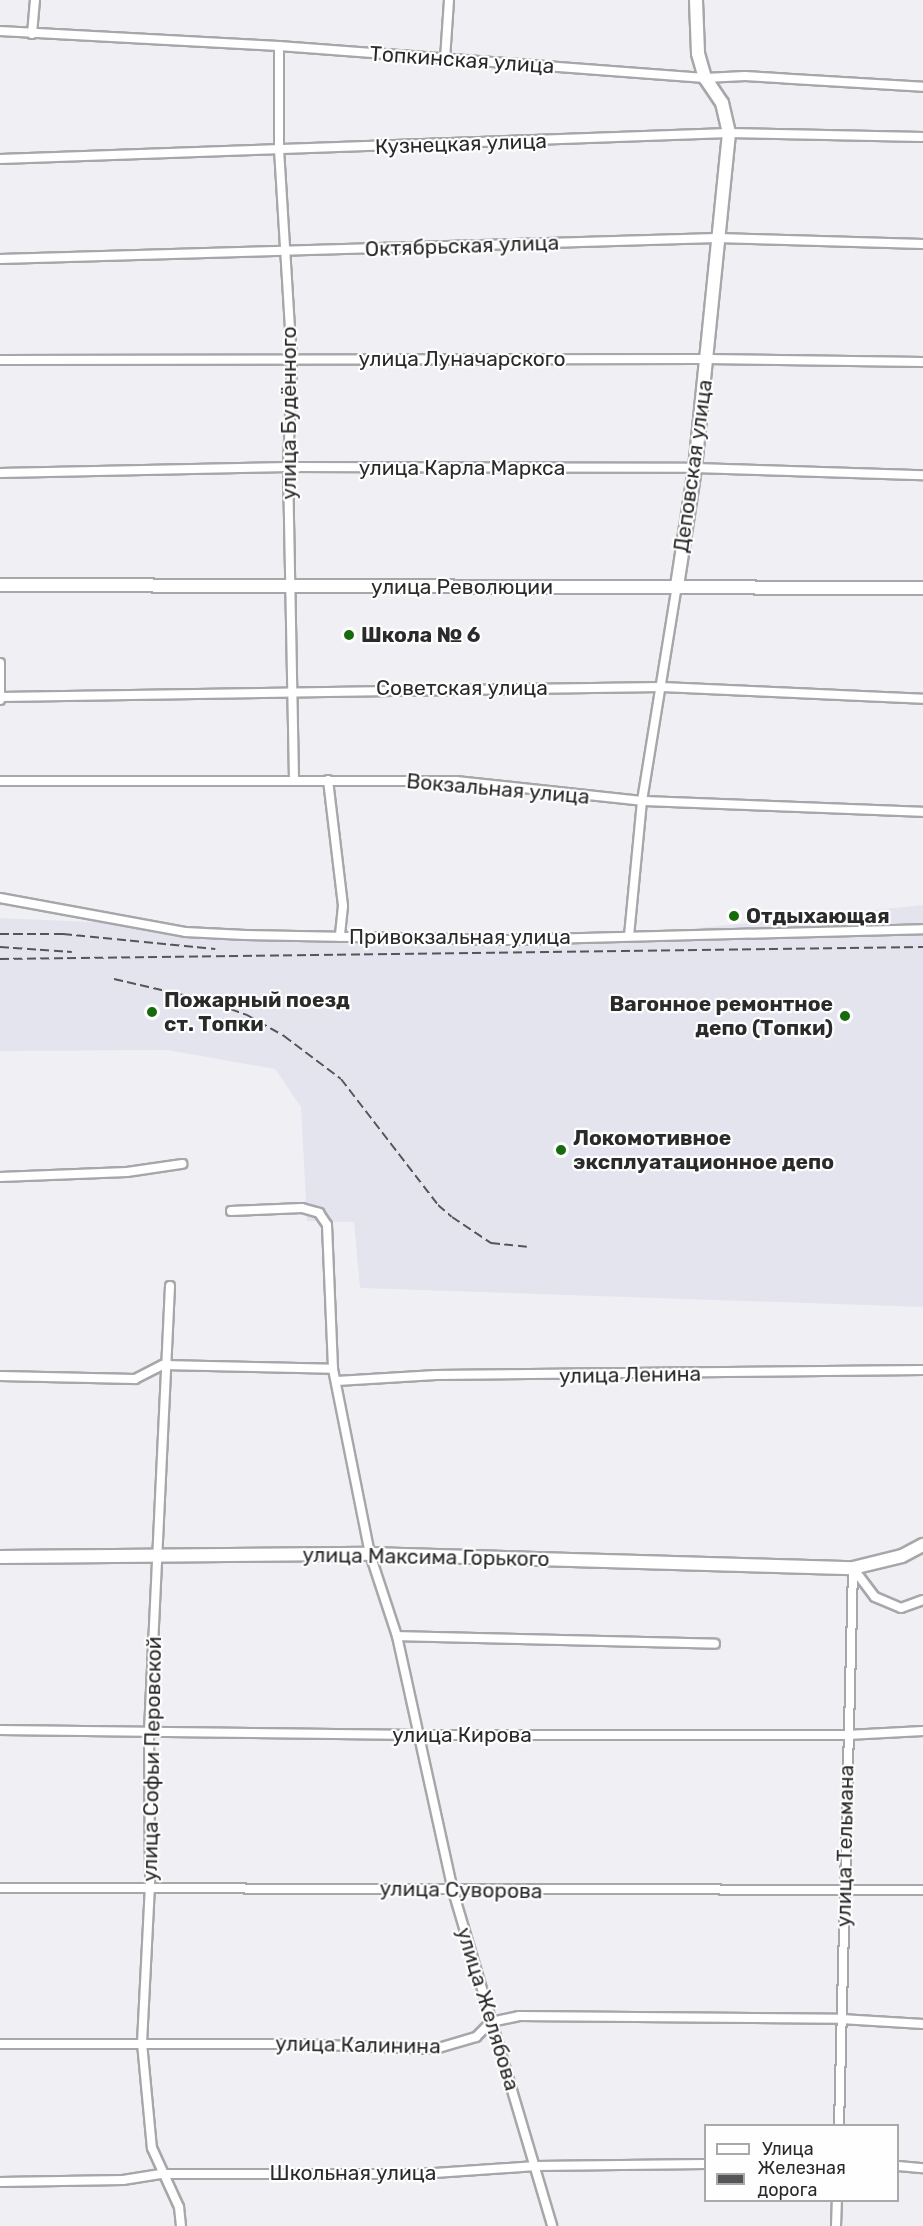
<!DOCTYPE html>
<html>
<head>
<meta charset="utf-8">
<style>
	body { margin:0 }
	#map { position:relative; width:923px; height:2226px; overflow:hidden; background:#f0f0f4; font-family:Rubik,sans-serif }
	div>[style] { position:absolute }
	.built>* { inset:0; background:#e4e4ef }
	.roads { filter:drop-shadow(2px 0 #a7a7aa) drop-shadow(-2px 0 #a7a7aa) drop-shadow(0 2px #a7a7aa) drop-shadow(0 -2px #a7a7aa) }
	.street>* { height:8px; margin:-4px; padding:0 4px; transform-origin:4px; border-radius:4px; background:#fff }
	.secondary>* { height:12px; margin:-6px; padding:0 6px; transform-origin:6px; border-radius:6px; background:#fff }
	.rail>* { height:2px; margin-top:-1px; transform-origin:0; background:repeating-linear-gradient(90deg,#555557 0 9px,transparent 0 13.5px) }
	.dots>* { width:16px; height:16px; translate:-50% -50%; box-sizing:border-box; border:3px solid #fefeff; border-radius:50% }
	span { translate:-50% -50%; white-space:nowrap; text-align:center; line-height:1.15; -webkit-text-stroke:4.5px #fefeff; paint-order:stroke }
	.street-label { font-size:21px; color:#2a2a2b }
	.poi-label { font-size:21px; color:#2a2a2b; font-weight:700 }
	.left { translate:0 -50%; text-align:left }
	.right { translate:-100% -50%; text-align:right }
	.legend { position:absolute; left:704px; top:2124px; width:195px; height:78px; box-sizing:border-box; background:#fefeff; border:2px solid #a9a9aa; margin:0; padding:8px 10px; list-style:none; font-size:18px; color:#2a2a2b }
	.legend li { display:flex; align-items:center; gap:12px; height:30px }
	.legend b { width:30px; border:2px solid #a9a9aa }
</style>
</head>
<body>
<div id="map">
	<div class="built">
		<div style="clip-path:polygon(923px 905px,923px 1307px,360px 1288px,354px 1222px,307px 1221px,301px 1107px,275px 1069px,167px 1050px,0 1051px,0 918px,508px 940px,629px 935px)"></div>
	</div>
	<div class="roads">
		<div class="street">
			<div style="left:0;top:31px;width:279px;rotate:3.1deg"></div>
			<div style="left:279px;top:46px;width:427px;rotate:4.3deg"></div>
			<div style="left:705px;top:78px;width:40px;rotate:-2.9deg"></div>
			<div style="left:745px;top:76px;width:178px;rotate:3.5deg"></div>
			<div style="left:32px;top:34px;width:34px;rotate:-85deg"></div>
			<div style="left:279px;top:46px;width:103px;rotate:90deg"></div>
			<div style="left:279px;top:149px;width:211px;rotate:86.5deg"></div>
			<div style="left:292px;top:360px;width:107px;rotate:92.1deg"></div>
			<div style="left:288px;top:467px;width:313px;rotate:88.9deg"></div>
			<div style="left:445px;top:59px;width:59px;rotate:-86.1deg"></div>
			<div style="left:0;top:159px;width:729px;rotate:-2.04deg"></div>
			<div style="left:729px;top:133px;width:194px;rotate:1.2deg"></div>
			<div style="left:0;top:259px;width:717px;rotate:-1.68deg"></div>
			<div style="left:717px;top:238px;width:206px;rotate:1.7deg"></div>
			<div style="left:0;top:360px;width:707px;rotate:-0.08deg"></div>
			<div style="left:707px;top:359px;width:216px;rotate:0.8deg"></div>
			<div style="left:0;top:473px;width:288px;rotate:-1.2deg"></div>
			<div style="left:288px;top:467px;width:407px;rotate:0.1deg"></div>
			<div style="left:695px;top:468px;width:228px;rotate:1.8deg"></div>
			<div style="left:0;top:663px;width:37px;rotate:90deg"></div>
			<div style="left:0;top:697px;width:662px;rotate:-0.87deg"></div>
			<div style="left:662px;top:687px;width:261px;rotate:2.6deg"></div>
			<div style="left:328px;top:780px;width:127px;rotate:83.2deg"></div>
			<div style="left:343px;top:906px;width:31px;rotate:96deg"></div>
			<div style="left:0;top:781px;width:456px"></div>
			<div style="left:456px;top:781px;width:187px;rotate:6.1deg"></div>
			<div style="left:642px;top:801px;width:281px;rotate:2.2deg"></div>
			<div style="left:0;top:898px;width:188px;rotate:10.4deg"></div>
			<div style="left:185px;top:932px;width:60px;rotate:2.9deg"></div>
			<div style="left:245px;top:935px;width:263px;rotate:1.1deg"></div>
			<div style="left:508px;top:940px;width:415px;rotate:-1.5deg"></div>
			<div style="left:629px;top:936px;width:136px;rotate:-84.5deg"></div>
			<div style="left:642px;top:801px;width:218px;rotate:-80.8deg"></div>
			<div style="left:0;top:1177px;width:127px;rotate:-2.3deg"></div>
			<div style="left:127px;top:1172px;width:56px;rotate:-8.3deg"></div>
			<div style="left:231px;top:1211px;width:71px;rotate:-2.4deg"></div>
			<div style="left:302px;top:1208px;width:18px;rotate:16deg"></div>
			<div style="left:319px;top:1213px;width:14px;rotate:56deg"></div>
			<div style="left:327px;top:1225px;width:144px;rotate:87.6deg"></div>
			<div style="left:333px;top:1369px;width:189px;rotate:78.7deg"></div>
			<div style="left:370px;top:1554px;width:86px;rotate:71.8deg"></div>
			<div style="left:397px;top:1636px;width:261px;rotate:77.6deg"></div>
			<div style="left:453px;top:1891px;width:349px;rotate:73.5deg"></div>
			<div style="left:170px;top:1286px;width:447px;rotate:92.7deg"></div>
			<div style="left:149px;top:1733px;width:152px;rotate:89.6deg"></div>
			<div style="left:150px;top:1885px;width:158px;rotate:92.9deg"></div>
			<div style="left:142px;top:2043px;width:105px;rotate:84.6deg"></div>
			<div style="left:152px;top:2148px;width:65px;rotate:65.4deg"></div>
			<div style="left:179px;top:2207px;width:19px;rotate:84deg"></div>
			<div style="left:0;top:1376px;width:135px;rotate:1.3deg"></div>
			<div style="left:135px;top:1379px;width:31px;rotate:-27deg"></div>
			<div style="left:163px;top:1365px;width:170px;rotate:1.3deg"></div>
			<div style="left:337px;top:1381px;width:99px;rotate:-3.5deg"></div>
			<div style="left:436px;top:1375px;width:487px;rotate:-0.6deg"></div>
			<div style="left:853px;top:1568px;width:36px;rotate:53deg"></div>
			<div style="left:875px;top:1597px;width:28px;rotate:23deg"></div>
			<div style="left:901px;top:1608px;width:23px;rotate:-20deg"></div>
			<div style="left:397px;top:1636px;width:318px;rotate:1.4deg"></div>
			<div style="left:0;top:1730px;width:419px;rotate:0.7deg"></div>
			<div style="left:419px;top:1735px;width:428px"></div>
			<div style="left:847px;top:1735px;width:76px;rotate:-3deg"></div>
			<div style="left:0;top:1888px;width:923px;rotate:0.12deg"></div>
			<div style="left:0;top:2044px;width:294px"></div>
			<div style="left:294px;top:2044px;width:141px;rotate:2deg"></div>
			<div style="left:435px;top:2049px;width:43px;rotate:-16.3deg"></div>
			<div style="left:476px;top:2037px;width:21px;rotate:-45deg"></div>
			<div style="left:491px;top:2022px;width:29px;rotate:-12deg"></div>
			<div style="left:519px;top:2016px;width:322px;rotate:0.5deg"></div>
			<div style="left:841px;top:2019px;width:82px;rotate:3.5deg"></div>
			<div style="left:839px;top:2126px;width:558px;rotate:-88.56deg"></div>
			<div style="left:898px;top:2166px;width:25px;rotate:5deg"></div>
			<div style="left:0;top:2182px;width:123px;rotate:-0.9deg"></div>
			<div style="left:123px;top:2180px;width:38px;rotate:-9deg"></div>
			<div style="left:161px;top:2174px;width:259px"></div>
			<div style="left:420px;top:2174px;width:116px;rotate:-3.9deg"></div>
			<div style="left:536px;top:2166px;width:170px;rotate:-0.7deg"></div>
			<div style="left:836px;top:2226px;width:26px;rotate:-88deg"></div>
		</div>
		<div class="secondary">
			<div style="left:0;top:585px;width:923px;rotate:0.19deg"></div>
			<div style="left:677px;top:586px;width:119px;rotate:-81.3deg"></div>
			<div style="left:695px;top:468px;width:337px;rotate:-84.2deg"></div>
			<div style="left:729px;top:133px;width:31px;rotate:-103deg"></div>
			<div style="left:722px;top:103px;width:30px;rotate:-124deg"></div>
			<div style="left:705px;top:78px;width:26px;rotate:-106deg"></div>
			<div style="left:698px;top:53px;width:53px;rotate:-92.2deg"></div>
			<div style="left:0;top:1557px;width:370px;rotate:-0.5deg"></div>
			<div style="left:370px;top:1554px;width:483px;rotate:1.7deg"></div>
			<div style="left:853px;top:1568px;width:50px;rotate:-13.8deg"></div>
			<div style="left:902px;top:1556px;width:24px;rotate:-28deg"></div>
		</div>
	</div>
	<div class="rail">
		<div style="left:0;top:934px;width:63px"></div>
		<div style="left:63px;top:934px;width:153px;rotate:5.6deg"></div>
		<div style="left:0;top:947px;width:72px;rotate:4deg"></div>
		<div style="left:0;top:959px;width:923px;rotate:-0.74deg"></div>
		<div style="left:114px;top:979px;width:93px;rotate:13deg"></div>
		<div style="left:205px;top:1000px;width:45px;rotate:19.7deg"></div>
		<div style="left:247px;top:1015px;width:43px;rotate:29.6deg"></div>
		<div style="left:284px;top:1036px;width:71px;rotate:37deg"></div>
		<div style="left:341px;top:1079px;width:159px;rotate:52.4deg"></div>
		<div style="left:438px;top:1205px;width:18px;rotate:41deg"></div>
		<div style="left:452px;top:1217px;width:47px;rotate:33.7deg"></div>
		<div style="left:491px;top:1243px;width:36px;rotate:6deg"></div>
	</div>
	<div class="dots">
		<div style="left:349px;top:635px;background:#186a0e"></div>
		<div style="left:734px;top:916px;background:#186a0e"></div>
		<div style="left:152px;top:1012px;background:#186a0e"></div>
		<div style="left:845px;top:1016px;background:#186a0e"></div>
		<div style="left:561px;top:1150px;background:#186a0e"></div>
	</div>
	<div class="street-label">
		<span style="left:462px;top:60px;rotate:4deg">Топкинская улица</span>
		<span style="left:461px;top:144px;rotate:-2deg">Кузнецкая улица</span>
		<span style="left:462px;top:246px;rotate:-2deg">Октябрьская улица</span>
		<span style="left:462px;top:359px">улица Луначарского</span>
		<span style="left:289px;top:413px;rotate:-90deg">улица Будённого</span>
		<span style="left:693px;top:466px;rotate:-82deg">Деповская улица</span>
		<span style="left:462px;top:468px">улица Карла Маркса</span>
		<span style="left:462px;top:587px">улица Революции</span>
		<span style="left:462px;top:688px">Советская улица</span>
		<span style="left:498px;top:789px;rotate:5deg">Вокзальная улица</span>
		<span style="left:460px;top:937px">Привокзальная улица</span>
		<span style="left:630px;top:1375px;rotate:-1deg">улица Ленина</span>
		<span style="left:426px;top:1557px;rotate:1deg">улица Максима Горького</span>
		<span style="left:462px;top:1735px">улица Кирова</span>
		<span style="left:152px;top:1759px;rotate:-89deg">улица Софьи Перовской</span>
		<span style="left:845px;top:1846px;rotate:-89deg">улица Тельмана</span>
		<span style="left:461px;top:1890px;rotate:1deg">улица Суворова</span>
		<span style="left:488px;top:2009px;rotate:73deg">улица Желябова</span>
		<span style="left:358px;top:2045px;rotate:1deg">улица Калинина</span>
		<span style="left:353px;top:2173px">Школьная улица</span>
	</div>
	<div class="poi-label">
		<span class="left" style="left:361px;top:635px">Школа № 6</span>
		<span class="left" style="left:746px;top:916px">Отдыхающая</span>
		<span class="left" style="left:164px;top:1012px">Пожарный поезд<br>ст. Топки</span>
		<span class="right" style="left:833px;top:1016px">Вагонное ремонтное<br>депо (Топки)</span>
		<span class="left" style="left:573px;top:1150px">Локомотивное<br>эксплуатационное депо</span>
	</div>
	<ul class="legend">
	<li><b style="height:8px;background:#fff"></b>Улица</li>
	<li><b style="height:8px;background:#555557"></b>Железная дорога</li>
	</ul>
</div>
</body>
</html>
